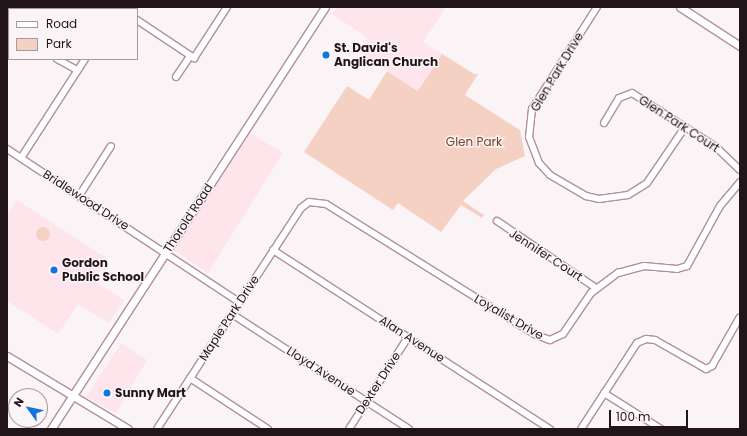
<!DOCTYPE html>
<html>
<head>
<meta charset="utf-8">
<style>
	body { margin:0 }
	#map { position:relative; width:747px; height:436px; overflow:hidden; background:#fbf4f6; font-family:Poppins,sans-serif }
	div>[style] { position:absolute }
	.built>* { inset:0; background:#fee4eb }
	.green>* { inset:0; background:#f5d1c3 }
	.round { border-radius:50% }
	.roads { filter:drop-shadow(1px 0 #b19099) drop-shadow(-1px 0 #b19099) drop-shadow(0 1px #b19099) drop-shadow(0 -1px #b19099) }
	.minor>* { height:6px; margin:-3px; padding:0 3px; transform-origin:3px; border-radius:3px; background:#fff }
	.tertiary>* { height:7px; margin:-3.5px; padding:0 3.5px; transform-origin:3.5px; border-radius:3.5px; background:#fff }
	.dots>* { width:11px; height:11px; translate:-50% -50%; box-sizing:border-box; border:2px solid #fbf4f6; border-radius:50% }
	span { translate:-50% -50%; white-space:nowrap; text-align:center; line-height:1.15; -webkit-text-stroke:3px #fbf4f6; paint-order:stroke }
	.poi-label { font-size:12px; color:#211519; font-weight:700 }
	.left { translate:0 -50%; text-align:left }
	.street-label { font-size:12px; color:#211519 }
	.park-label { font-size:12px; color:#77402b }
	.frame { position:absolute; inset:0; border:8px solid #211519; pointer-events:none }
	.legend { position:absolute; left:8px; top:8px; width:130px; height:52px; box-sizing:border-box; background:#fbf4f6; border:1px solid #a49b9e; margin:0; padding:5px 7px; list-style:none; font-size:12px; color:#211519 }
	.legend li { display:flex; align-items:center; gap:8px; height:20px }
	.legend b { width:20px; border:1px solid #a49b9e }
	.north { position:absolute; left:8px; top:388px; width:40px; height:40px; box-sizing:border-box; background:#fbf4f6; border:1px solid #a49b9e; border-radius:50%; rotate:303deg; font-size:11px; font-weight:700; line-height:16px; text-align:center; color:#211519 }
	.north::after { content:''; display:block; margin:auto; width:14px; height:18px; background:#1374dd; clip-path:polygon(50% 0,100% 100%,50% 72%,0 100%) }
	.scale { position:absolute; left:609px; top:410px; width:79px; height:18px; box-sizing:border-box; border:2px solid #211519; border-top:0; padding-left:5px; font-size:12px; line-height:14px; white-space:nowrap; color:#211519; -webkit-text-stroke:3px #fbf4f6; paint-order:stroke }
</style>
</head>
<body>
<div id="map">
	<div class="built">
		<div style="clip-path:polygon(337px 7px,446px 7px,423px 42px,475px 75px,451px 112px,359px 52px,368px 38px,332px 14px)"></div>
		<div style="clip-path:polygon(250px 133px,283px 153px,208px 273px,174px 250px)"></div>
		<div style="clip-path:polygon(17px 200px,108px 259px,94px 281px,124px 300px,109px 323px,78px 304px,58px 334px,7px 301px,7px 215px)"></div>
		<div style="clip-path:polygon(121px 343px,147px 360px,116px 413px,86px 397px)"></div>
	</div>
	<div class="green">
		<div style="clip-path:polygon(442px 54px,474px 74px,478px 74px,465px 95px,520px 130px,525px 156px,496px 169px,463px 201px,484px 215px,482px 218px,461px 205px,441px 232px,398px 203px,393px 210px,304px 152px,347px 86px,369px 100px,387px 71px,418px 91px)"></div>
		<div class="round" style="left:36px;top:227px;width:14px;height:14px"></div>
	</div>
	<div class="roads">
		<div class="minor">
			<div style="left:597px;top:7px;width:121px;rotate:122.5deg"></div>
			<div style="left:532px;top:109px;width:28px;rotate:96deg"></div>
			<div style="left:529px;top:137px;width:28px;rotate:69deg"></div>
			<div style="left:539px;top:163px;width:16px;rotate:47deg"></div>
			<div style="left:550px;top:175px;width:42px;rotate:30.3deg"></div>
			<div style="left:586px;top:196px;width:13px;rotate:13deg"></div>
			<div style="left:599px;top:199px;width:29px;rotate:-8deg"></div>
			<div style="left:628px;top:195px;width:22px;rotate:-32deg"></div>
			<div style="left:647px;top:183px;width:68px;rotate:-55.8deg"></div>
			<div style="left:108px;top:8px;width:8px;rotate:7deg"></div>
			<div style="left:131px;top:9px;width:3px;rotate:-45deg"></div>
			<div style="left:137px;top:20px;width:69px;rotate:33.7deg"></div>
			<div style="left:194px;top:58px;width:61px;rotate:-57.1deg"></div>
			<div style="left:7px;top:53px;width:2px"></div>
			<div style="left:57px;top:59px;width:23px;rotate:29deg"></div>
			<div style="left:176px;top:77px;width:25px;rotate:-56deg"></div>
			<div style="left:604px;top:123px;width:29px;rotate:-59deg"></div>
			<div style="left:619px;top:98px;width:14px;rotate:-21deg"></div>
			<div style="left:632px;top:93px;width:100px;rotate:32.7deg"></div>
			<div style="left:716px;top:147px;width:33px;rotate:44deg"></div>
			<div style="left:7px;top:149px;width:278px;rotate:33.4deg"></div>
			<div style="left:21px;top:158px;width:118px;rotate:-57.1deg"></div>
			<div style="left:79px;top:196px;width:59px;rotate:-57.4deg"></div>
			<div style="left:497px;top:221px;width:120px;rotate:34.1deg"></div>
			<div style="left:273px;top:250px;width:330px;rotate:32.9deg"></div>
			<div style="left:232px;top:314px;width:211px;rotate:33deg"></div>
			<div style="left:190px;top:378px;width:93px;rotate:33.2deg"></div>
			<div style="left:604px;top:393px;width:67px;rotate:32.3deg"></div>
			<div style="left:157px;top:429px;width:264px;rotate:-56.9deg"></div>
			<div style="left:301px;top:208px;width:10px;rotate:-37deg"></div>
			<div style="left:309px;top:202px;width:17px;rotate:7deg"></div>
			<div style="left:326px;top:204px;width:245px;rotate:32deg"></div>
			<div style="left:534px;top:334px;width:17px;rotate:21deg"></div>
			<div style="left:550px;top:340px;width:14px;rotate:-25deg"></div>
			<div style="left:563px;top:334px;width:50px;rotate:-55.7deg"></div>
			<div style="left:591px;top:293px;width:34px;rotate:-37deg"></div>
			<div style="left:618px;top:273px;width:27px;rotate:-15deg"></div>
			<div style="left:644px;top:266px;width:33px;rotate:5deg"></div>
			<div style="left:677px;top:269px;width:10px;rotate:-17deg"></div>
			<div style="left:687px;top:266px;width:68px;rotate:-61.2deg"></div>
			<div style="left:720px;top:206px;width:31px;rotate:-50deg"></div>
			<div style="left:349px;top:429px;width:109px;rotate:-57.3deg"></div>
			<div style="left:581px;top:429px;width:103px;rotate:-56.9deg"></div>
			<div style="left:637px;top:343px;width:10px;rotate:-24deg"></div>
			<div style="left:646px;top:339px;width:9px;rotate:6deg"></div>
			<div style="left:655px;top:340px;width:59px;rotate:29.6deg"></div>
			<div style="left:706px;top:369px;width:7px;rotate:-27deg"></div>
			<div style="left:712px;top:366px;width:56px;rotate:-60.3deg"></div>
		</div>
		<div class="tertiary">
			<div style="left:680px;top:7px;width:72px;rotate:33deg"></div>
			<div style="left:7px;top:356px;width:141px;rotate:31.1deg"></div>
			<div style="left:51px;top:429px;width:503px;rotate:-57deg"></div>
		</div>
	</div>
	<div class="dots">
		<div style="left:326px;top:55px;background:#1374dd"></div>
		<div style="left:54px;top:270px;background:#1374dd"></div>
		<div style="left:107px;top:393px;background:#1374dd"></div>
	</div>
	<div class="poi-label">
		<span class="left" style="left:334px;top:55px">St. David's<br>Anglican Church</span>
		<span class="left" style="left:62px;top:270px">Gordon<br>Public School</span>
		<span class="left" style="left:115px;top:393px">Sunny Mart</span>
	</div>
	<div class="street-label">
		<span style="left:557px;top:72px;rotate:-59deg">Glen Park Drive</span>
		<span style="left:679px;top:124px;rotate:33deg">Glen Park Court</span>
		<span style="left:86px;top:200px;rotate:33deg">Bridlewood Drive</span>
		<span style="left:188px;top:218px;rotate:-57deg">Thorold Road</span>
		<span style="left:546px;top:255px;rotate:33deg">Jennifer Court</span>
		<span style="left:509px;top:317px;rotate:30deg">Loyalist Drive</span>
		<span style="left:229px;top:318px;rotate:-57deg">Maple Park Drive</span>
		<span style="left:412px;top:339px;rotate:33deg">Alan Avenue</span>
		<span style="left:321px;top:371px;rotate:33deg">Lloyd Avenue</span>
		<span style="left:378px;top:383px;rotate:-57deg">Dexter Drive</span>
	</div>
	<div class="park-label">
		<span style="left:474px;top:142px">Glen Park</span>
	</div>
	<div class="frame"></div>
	<ul class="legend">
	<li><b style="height:5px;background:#fff"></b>Road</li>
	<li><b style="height:11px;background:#f5d1c3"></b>Park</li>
	</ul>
	<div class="north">N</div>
	<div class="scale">100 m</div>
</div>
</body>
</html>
